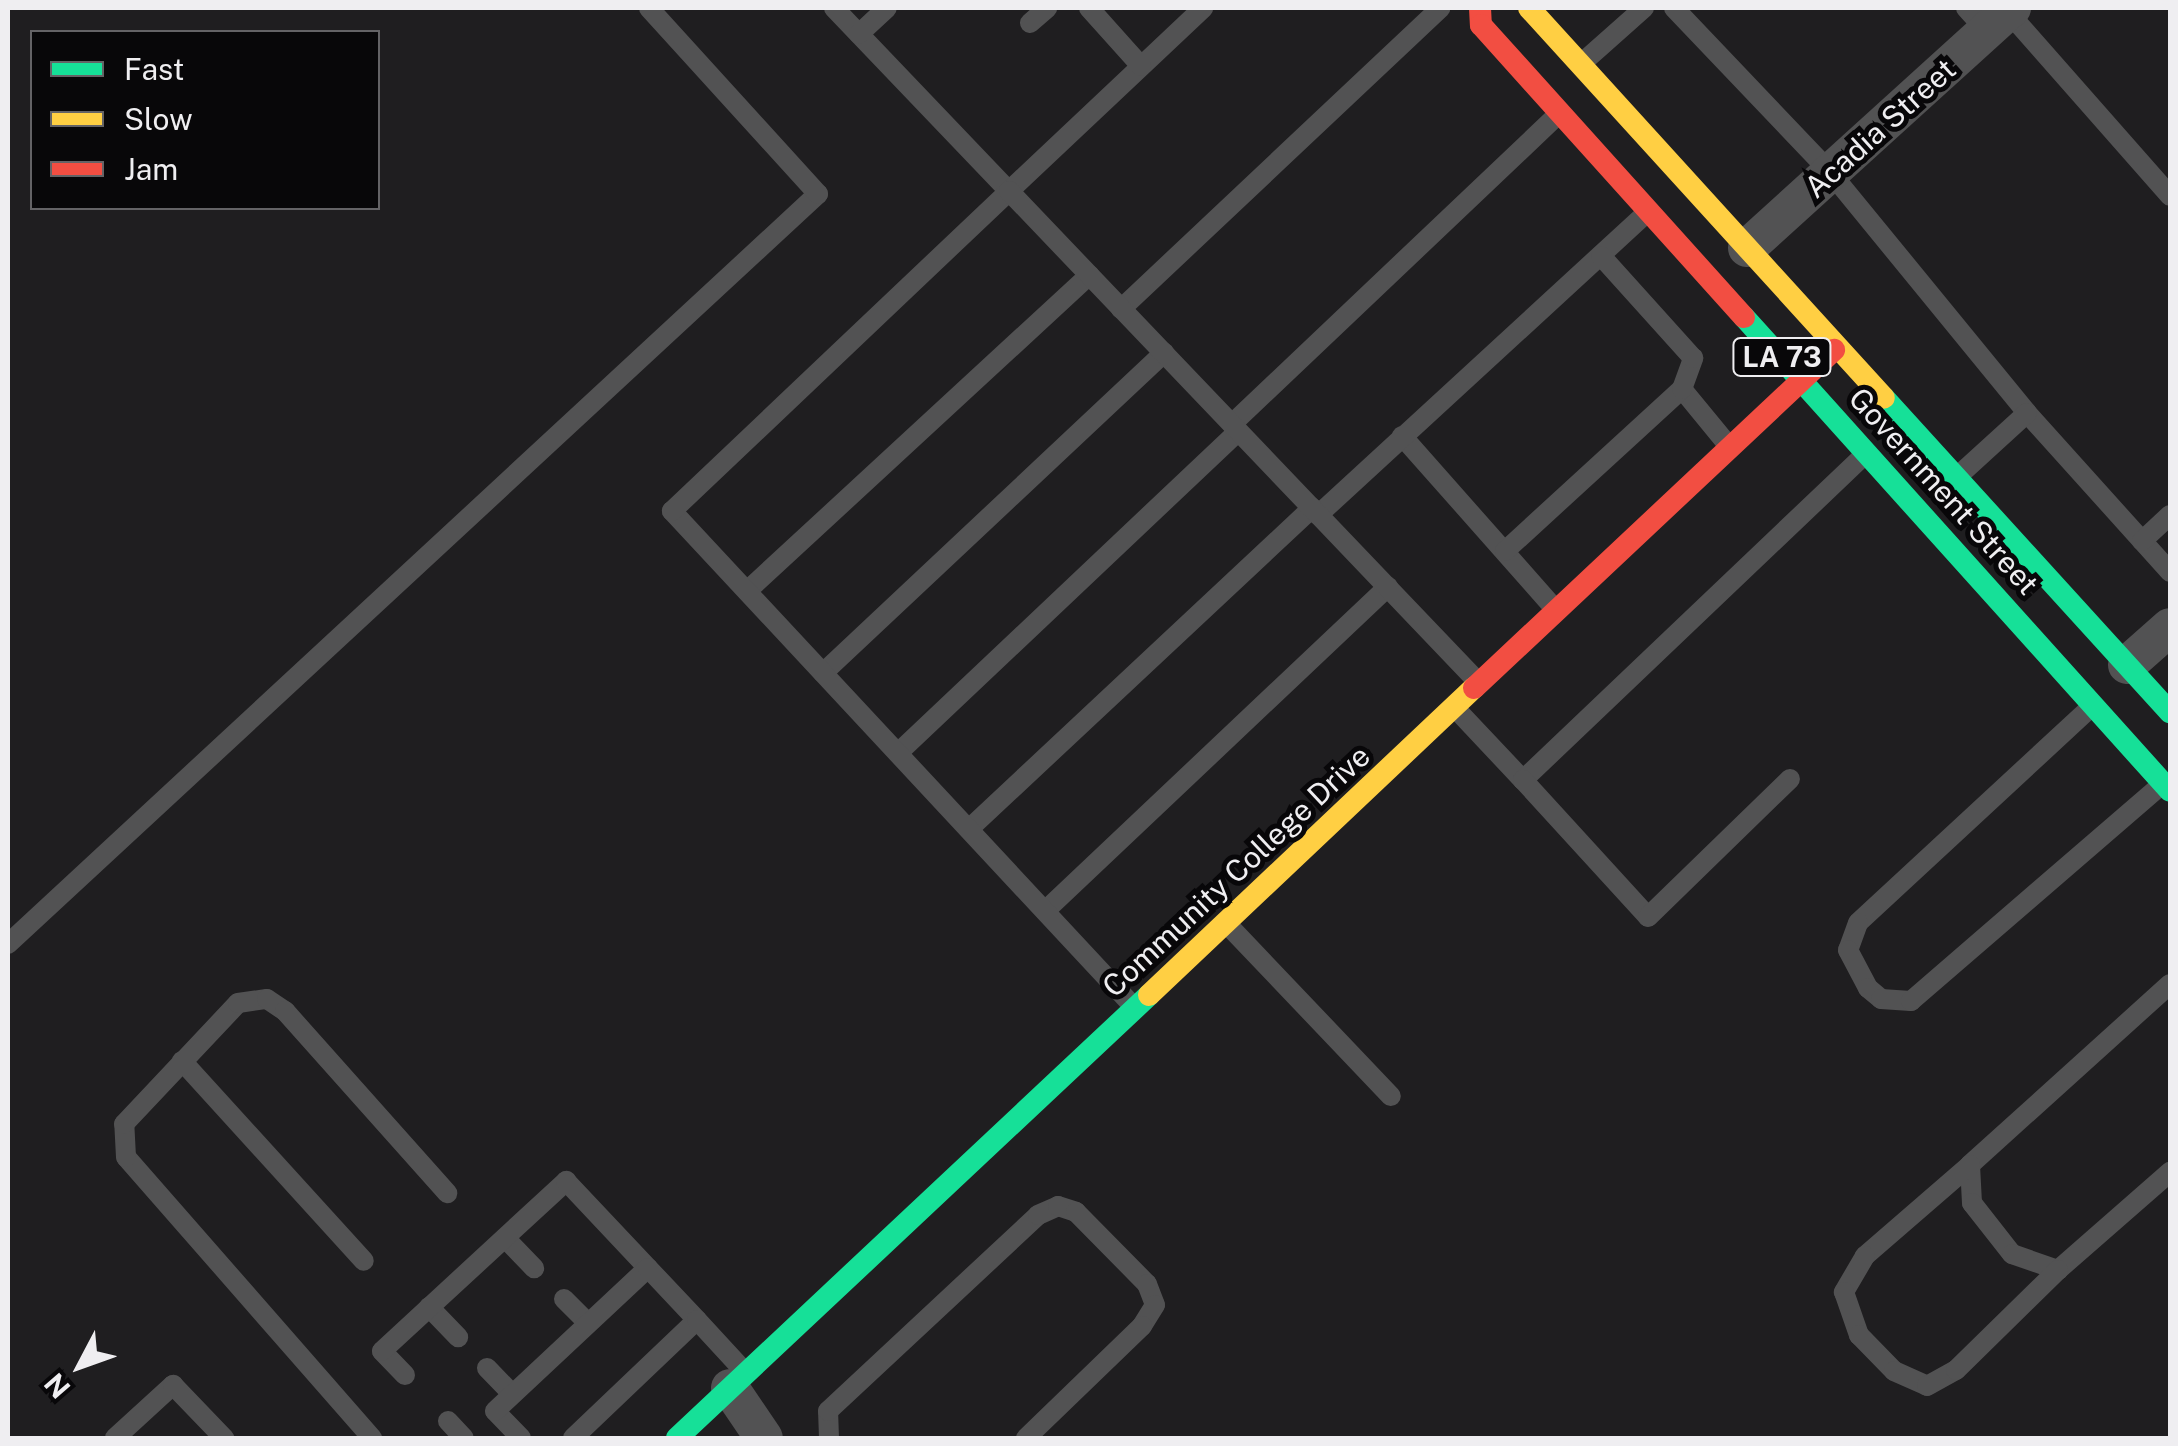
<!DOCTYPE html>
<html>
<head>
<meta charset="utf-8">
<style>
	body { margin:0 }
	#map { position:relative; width:2178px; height:1446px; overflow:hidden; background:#1f1e20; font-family:"Public Sans",sans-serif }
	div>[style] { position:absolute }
	.lane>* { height:20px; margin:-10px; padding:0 10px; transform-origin:10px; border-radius:10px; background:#525253 }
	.street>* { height:38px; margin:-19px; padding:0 19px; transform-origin:19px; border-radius:19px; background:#525253 }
	.fast>* { height:22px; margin:-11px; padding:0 11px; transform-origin:11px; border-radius:11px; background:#16e098 }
	.slow>* { height:22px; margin:-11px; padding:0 11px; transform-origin:11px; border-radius:11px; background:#ffcf43 }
	.jam>* { height:22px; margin:-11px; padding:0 11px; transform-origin:11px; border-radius:11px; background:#f24e42 }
	span { translate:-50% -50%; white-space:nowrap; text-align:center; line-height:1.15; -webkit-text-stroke:10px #080709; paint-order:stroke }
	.shield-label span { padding:2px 8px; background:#080709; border:2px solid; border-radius:8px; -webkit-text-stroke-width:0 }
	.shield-label { font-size:28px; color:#efeef1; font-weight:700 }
	.street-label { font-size:30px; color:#efeef1 }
	.frame { position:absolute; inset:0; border:10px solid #efeef1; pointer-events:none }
	.legend { position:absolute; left:30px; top:30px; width:350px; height:180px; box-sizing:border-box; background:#080709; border:2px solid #646366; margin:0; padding:12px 18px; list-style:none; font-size:30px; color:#efeef1 }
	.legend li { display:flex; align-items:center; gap:20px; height:50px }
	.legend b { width:50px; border:2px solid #646366 }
	.north { position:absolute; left:30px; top:1316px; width:100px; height:100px; -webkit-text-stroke:8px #080709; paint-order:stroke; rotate:229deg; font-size:28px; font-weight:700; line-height:40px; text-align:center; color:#efeef1 }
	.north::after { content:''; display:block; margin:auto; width:35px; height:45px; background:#efeef1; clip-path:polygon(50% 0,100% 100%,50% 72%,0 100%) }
</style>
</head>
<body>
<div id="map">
	<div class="lane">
		<div style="left:834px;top:8px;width:253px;rotate:46.3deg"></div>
		<div style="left:1009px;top:191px;width:267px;rotate:-43.3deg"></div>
		<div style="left:1089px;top:8px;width:78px;rotate:48.1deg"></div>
		<div style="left:1674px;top:8px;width:226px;rotate:46.4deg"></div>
		<div style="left:1830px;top:172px;width:311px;rotate:50.7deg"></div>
		<div style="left:2027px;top:413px;width:214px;rotate:48deg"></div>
		<div style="left:1966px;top:8px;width:31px;rotate:48deg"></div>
		<div style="left:2008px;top:12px;width:245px;rotate:48.6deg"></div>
		<div style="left:1030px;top:23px;width:23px;rotate:-41deg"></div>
		<div style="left:859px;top:34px;width:38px;rotate:-43deg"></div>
		<div style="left:1582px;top:63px;width:83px;rotate:-41.6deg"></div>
		<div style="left:1121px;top:309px;width:439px;rotate:-43.3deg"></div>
		<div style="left:1682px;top:389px;width:72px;rotate:50.6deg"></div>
		<div style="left:1232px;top:424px;width:448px;rotate:-43.5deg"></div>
		<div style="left:1402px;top:436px;width:231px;rotate:48.5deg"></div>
		<div style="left:1958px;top:476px;width:93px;rotate:-42.4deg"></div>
		<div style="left:1318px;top:515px;width:448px;rotate:-42.6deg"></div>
		<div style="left:2142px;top:541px;width:38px;rotate:-43deg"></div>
		<div style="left:1505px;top:551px;width:240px;rotate:-42.5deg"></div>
		<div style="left:1682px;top:389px;width:33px;rotate:-70deg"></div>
		<div style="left:1693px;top:358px;width:137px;rotate:-132deg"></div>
		<div style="left:747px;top:591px;width:466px;rotate:-42.7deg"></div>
		<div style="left:823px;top:673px;width:468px;rotate:-43.2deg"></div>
		<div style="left:2090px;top:708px;width:316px;rotate:137.2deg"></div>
		<div style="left:1858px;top:923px;width:29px;rotate:110deg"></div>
		<div style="left:1848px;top:950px;width:43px;rotate:62.2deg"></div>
		<div style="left:1868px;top:988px;width:17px;rotate:40deg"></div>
		<div style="left:1881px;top:999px;width:30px;rotate:4deg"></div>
		<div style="left:1911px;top:1001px;width:329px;rotate:-40.8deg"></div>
		<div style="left:1456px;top:709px;width:98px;rotate:46.7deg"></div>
		<div style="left:1523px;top:780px;width:474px;rotate:-43.6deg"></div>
		<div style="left:898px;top:753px;width:468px;rotate:-43.4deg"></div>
		<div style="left:1523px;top:780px;width:185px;rotate:47.6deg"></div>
		<div style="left:1648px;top:917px;width:198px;rotate:-44.2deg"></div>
		<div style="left:969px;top:829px;width:470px;rotate:-43.1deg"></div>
		<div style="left:1045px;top:911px;width:472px;rotate:-43.4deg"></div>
		<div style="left:1226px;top:923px;width:239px;rotate:46.4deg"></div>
		<div style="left:8px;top:944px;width:1104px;rotate:-42.8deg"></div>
		<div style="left:818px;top:194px;width:251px;rotate:-132.3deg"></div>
		<div style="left:2170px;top:984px;width:270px;rotate:137.9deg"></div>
		<div style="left:1970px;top:1165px;width:38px;rotate:87deg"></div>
		<div style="left:1972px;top:1203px;width:65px;rotate:51.9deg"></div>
		<div style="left:2012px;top:1254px;width:49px;rotate:19.2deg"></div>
		<div style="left:2058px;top:1270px;width:149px;rotate:-41.2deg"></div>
		<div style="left:1134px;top:1007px;width:678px;rotate:-132.97deg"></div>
		<div style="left:672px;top:511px;width:465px;rotate:-43.5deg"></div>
		<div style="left:1009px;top:191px;width:679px;rotate:46.31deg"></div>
		<div style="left:182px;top:1061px;width:270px;rotate:47.7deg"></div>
		<div style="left:1970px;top:1165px;width:139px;rotate:139.1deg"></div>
		<div style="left:1865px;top:1256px;width:42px;rotate:120.3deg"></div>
		<div style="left:1844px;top:1292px;width:46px;rotate:70.8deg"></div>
		<div style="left:1859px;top:1335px;width:50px;rotate:45.8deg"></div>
		<div style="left:1894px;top:1371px;width:36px;rotate:24deg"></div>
		<div style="left:1927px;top:1386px;width:33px;rotate:-29deg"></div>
		<div style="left:1956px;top:1370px;width:143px;rotate:-44.4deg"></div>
		<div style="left:505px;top:1238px;width:42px;rotate:46deg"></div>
		<div style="left:564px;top:1299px;width:34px;rotate:45deg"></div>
		<div style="left:429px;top:1307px;width:42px;rotate:46deg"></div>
		<div style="left:487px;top:1368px;width:36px;rotate:46deg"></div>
		<div style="left:405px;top:1375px;width:33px;rotate:-134deg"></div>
		<div style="left:382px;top:1351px;width:251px;rotate:-42.7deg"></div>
		<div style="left:566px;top:1181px;width:120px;rotate:46.7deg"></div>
		<div style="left:448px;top:1421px;width:23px;rotate:47deg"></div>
		<div style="left:115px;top:1438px;width:79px;rotate:-42.4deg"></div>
		<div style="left:173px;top:1385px;width:74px;rotate:46.1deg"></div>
		<div style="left:372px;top:1438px;width:373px;rotate:-131.2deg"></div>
		<div style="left:126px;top:1157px;width:33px;rotate:-93deg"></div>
		<div style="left:124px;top:1124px;width:166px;rotate:-46.7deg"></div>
		<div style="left:238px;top:1003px;width:29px;rotate:-8deg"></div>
		<div style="left:267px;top:999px;width:22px;rotate:34deg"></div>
		<div style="left:285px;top:1011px;width:244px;rotate:48.3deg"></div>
		<div style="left:521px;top:1438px;width:37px;rotate:-134deg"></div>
		<div style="left:495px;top:1411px;width:209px;rotate:-43.1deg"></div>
		<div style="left:648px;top:1268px;width:71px;rotate:46.7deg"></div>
		<div style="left:573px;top:1438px;width:171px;rotate:-43.6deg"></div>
		<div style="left:697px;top:1320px;width:71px;rotate:47.3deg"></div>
		<div style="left:829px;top:1438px;width:27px;rotate:-92deg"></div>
		<div style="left:828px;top:1411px;width:287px;rotate:-43deg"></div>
		<div style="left:1038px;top:1215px;width:22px;rotate:-24deg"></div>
		<div style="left:1058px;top:1206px;width:19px;rotate:18deg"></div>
		<div style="left:1076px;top:1212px;width:101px;rotate:45.4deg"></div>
		<div style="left:1147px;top:1284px;width:22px;rotate:69deg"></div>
		<div style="left:1155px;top:1305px;width:25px;rotate:122deg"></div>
		<div style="left:1142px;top:1326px;width:161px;rotate:136deg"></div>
	</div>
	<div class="street">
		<div style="left:1747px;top:248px;width:358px;rotate:-42.2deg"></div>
		<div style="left:2127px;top:665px;width:57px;rotate:-41.5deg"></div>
		<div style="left:730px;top:1388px;width:60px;rotate:55.8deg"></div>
	</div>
	<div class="fast">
		<div style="left:1744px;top:317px;width:637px;rotate:48.05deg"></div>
		<div style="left:1884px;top:398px;width:425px;rotate:47.7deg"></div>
		<div style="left:677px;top:1438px;width:647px;rotate:-43.18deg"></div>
	</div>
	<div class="slow">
		<div style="left:1529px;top:8px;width:527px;rotate:47.69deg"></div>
		<div style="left:1149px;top:995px;width:447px;rotate:-43.4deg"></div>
	</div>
	<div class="jam">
		<div style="left:1480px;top:8px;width:17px;rotate:87deg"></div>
		<div style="left:1481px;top:25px;width:393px;rotate:48deg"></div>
		<div style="left:1474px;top:688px;width:494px;rotate:-43.2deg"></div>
	</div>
	<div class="shield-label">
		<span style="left:1782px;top:357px">LA 73</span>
	</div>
	<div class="street-label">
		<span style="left:1880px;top:128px;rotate:-42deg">Acadia Street</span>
		<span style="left:1944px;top:491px;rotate:48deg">Government Street</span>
		<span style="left:1236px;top:871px;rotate:-43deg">Community College Drive</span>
	</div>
	<div class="frame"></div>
	<ul class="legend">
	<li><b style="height:12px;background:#16e098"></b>Fast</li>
	<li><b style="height:12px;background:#ffcf43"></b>Slow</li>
	<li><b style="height:12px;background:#f24e42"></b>Jam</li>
	</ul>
	<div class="north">N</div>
</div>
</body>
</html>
